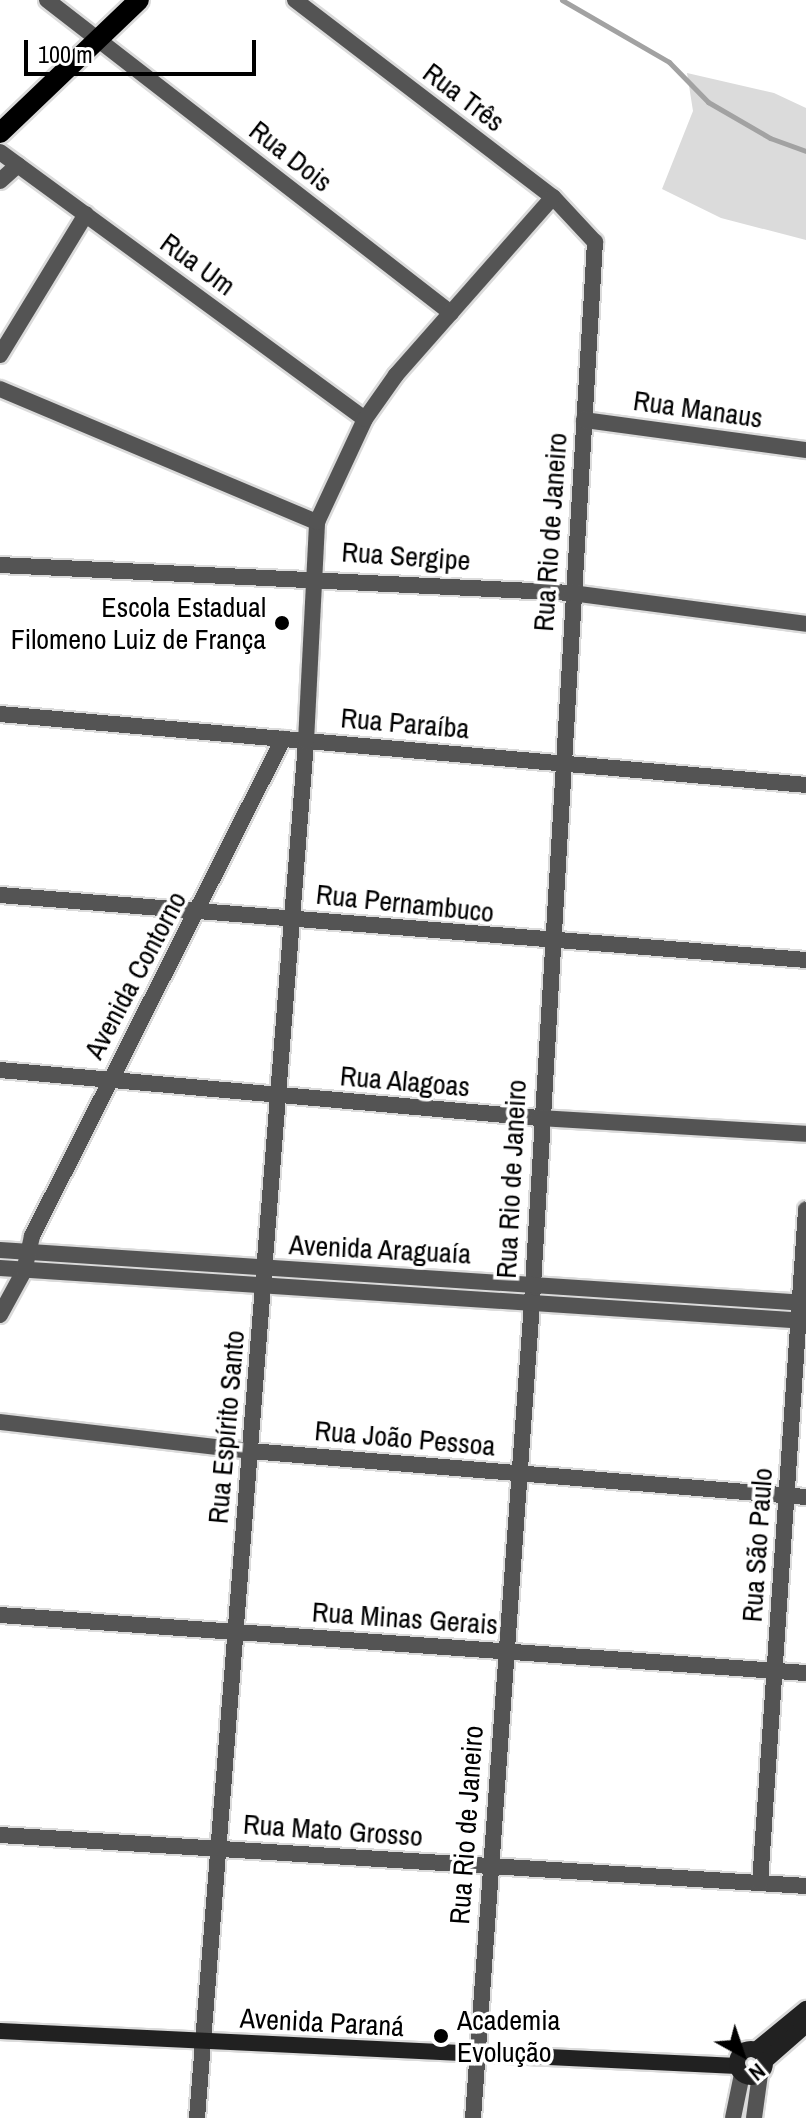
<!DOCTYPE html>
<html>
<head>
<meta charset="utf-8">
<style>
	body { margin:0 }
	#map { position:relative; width:806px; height:2118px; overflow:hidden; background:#fff; font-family:"Archivo Narrow",sans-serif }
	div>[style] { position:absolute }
	.green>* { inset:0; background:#dbdbdb }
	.stream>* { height:5px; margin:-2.5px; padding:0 2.5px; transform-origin:2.5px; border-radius:2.5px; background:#a2a2a2 }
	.roads { filter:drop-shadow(2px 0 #dbdbdb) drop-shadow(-2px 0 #dbdbdb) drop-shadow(0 2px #dbdbdb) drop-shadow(0 -2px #dbdbdb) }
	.street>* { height:16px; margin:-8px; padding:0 8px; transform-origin:8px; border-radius:8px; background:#545454 }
	.secondary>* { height:16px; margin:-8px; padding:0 8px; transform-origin:8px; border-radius:8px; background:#212121 }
	.secondary>.ring { margin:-8px; padding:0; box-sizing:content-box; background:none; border:16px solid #212121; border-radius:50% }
	.primary>* { height:20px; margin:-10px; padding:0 10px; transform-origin:10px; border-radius:10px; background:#000 }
	.dots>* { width:22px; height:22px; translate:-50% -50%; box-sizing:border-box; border:4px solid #fff; border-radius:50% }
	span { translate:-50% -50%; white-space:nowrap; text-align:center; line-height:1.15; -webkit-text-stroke:7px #fff; paint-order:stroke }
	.street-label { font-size:28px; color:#000 }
	.poi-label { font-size:28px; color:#000 }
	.right { translate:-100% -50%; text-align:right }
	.left { translate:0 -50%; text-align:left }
	.north { position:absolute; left:702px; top:2014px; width:80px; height:80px; -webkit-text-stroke:6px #fff; paint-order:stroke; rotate:140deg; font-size:22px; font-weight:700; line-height:32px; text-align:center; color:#000 }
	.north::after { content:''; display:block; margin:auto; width:28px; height:36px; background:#000; clip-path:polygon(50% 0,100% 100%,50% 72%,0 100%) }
	.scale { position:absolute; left:24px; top:40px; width:232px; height:36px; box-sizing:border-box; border:4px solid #000; border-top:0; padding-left:10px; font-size:24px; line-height:28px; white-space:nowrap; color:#000; -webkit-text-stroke:6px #fff; paint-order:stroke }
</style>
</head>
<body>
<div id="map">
	<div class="green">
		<div style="clip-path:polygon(687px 73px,774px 93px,806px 108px,806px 240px,721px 218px,662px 189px,693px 111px)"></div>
	</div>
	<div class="stream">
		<div style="left:562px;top:0;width:124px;rotate:30.1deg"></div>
		<div style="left:669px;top:62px;width:56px;rotate:45.7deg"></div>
		<div style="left:708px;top:102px;width:72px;rotate:30.1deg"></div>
		<div style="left:770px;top:138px;width:38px;rotate:20deg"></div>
	</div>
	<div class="roads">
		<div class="street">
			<div style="left:47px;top:0;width:511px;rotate:37.77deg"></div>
			<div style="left:295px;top:0;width:325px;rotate:37.4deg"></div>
			<div style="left:553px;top:197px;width:62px;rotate:47deg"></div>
			<div style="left:595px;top:242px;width:1063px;rotate:93.4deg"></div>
			<div style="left:532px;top:1303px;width:817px;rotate:94.14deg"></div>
			<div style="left:0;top:152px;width:452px;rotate:36.2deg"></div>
			<div style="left:0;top:181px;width:24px;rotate:-42deg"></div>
			<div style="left:0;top:355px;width:165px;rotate:-58.6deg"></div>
			<div style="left:0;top:389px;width:344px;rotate:22.8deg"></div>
			<div style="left:584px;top:420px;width:224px;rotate:7.7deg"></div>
			<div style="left:0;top:565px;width:573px;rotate:2.8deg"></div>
			<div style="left:572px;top:593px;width:236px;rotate:7.5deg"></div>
			<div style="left:0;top:714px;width:809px;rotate:5.03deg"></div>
			<div style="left:0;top:895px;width:809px;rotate:4.61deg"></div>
			<div style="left:0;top:1070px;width:541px;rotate:5.09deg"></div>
			<div style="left:539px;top:1118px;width:267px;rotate:3.4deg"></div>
			<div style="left:0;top:1250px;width:808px;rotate:3.76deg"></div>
			<div style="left:0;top:1268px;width:808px;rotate:3.76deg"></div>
			<div style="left:0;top:1315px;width:50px;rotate:-61.4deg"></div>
			<div style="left:24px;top:1271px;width:36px;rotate:-77deg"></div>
			<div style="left:32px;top:1236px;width:557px;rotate:-63.2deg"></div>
			<div style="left:0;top:1422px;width:252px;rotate:6.6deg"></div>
			<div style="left:250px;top:1451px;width:558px;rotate:4.73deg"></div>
			<div style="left:0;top:1615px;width:808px;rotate:4.12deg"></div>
			<div style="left:0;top:1835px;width:808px;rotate:3.62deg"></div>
			<div style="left:760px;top:1883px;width:675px;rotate:-86.09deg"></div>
			<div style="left:197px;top:2118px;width:1381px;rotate:-85.47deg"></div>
			<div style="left:306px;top:741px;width:219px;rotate:-87.1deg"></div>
			<div style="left:317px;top:522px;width:114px;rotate:-65deg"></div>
			<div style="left:365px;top:419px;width:54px;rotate:-54.8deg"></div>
			<div style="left:396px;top:375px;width:237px;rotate:-48.6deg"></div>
			<div style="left:733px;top:2118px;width:45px;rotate:-78.4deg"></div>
			<div style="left:754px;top:2118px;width:44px;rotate:-82.2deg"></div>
		</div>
		<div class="secondary">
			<div style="left:0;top:2031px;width:738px;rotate:2.72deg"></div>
			<div class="ring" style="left:737px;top:2049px;width:12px;height:12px"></div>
			<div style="left:756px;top:2050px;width:65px;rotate:-39.4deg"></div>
			<div style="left:765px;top:2061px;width:55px;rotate:-41.3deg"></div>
		</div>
		<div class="primary">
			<div style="left:0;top:133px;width:192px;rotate:-43.7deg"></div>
		</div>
	</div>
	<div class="dots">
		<div style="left:282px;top:623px;background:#000"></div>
		<div style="left:441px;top:2036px;background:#000"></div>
	</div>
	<div class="street-label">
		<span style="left:464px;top:97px;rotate:37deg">Rua Três</span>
		<span style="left:291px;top:156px;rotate:38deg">Rua Dois</span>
		<span style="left:198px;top:264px;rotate:36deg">Rua Um</span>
		<span style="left:698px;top:409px;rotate:8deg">Rua Manaus</span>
		<span style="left:550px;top:532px;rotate:-86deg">Rua Rio de Janeiro</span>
		<span style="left:406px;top:556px;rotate:4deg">Rua Sergipe</span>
		<span style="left:405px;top:723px;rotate:5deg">Rua Paraíba</span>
		<span style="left:405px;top:903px;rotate:6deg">Rua Pernambuco</span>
		<span style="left:135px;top:975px;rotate:-62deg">Avenida Contorno</span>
		<span style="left:405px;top:1081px;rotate:5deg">Rua Alagoas</span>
		<span style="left:511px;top:1179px;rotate:-87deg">Rua Rio de Janeiro</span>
		<span style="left:380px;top:1249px;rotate:3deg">Avenida Araguaía</span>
		<span style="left:226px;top:1427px;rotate:-85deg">Rua Espírito Santo</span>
		<span style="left:405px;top:1438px;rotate:5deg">Rua João Pessoa</span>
		<span style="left:757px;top:1545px;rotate:-86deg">Rua São Paulo</span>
		<span style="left:405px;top:1618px;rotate:4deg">Rua Minas Gerais</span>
		<span style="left:466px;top:1825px;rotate:-86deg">Rua Rio de Janeiro</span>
		<span style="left:333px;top:1830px;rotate:4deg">Rua Mato Grosso</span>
		<span style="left:322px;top:2022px;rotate:3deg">Avenida Paraná</span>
	</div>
	<div class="poi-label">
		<span class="right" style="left:266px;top:623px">Escola Estadual<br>Filomeno Luiz de França</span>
		<span class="left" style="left:457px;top:2036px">Academia<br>Evolução</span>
	</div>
	<div class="north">N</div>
	<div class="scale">100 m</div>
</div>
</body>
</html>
